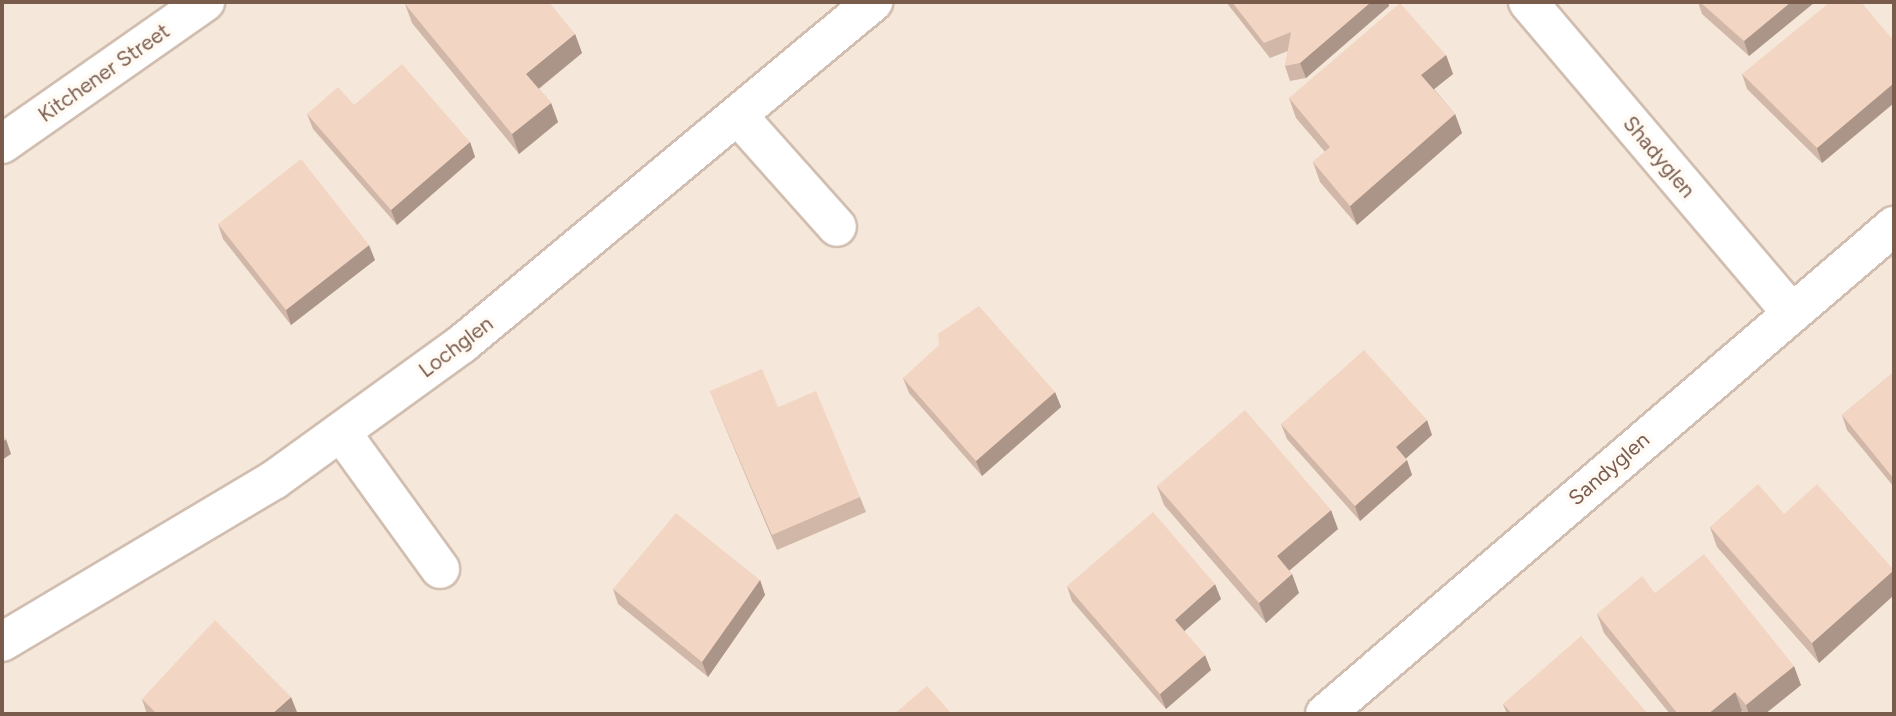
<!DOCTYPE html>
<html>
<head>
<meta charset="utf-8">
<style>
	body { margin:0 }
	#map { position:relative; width:1896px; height:716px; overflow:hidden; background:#fdf6ec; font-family:Figtree,sans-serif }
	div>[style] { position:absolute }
	.residential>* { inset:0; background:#f5e8da }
	.roads { filter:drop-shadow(2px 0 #d1beb0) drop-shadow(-2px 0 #d1beb0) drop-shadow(0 2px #d1beb0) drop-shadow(0 -2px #d1beb0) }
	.street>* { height:38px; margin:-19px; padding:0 19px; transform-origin:19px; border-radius:19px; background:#fff }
	.wall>* { inset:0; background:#d1b7a8 }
	.shaded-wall>* { inset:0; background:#aa9588 }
	.building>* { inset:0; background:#f3d5c3 }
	span { translate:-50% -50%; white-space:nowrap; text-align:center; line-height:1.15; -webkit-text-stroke:7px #fffaf3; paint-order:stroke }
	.street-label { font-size:21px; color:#7a5c4d }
	.frame { position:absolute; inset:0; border:4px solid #7a5c4d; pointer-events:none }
</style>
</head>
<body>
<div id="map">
	<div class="residential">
		<div style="clip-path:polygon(2px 2px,1894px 2px,1894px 714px,2px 714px)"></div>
	</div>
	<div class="roads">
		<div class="street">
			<div style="left:1528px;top:2px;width:407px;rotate:49.7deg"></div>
			<div style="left:739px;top:117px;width:147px;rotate:48.3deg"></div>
			<div style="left:2px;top:144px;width:248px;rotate:-35deg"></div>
			<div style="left:341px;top:432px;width:169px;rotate:54.1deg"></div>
			<div style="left:2px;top:642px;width:317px;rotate:-30.8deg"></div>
			<div style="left:274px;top:480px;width:232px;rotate:-35.9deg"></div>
			<div style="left:462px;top:344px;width:535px;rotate:-39.76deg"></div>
			<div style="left:1325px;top:714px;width:750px;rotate:-40.62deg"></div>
		</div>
	</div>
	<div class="wall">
		<div style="clip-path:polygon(1226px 2px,1388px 2px,1389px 6px,1306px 78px,1290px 81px,1285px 66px,1288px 51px,1270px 58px)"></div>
		<div style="clip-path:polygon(1698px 2px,1815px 2px,1749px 56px,1702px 14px)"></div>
		<div style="clip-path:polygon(405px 4px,575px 34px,582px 53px,539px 89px,551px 103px,558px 122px,519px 154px,412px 23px)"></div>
		<div style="clip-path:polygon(1894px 41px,1894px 103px,1822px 163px,1747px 89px,1742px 74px)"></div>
		<div style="clip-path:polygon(1446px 55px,1453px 74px,1434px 89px,1455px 114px,1462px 133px,1357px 225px,1320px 182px,1313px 162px,1325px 152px,1296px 118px,1289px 98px)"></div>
		<div style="clip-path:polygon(354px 105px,470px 142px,475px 157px,397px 225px,313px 129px,307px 114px)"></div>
		<div style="clip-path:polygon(218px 224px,375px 260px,291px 325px,223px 239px)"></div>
		<div style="clip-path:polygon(1894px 372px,1894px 487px,1847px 430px,1842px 415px)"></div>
		<div style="clip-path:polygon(903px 378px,1055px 392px,1061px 407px,982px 476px,909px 393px)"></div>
		<div style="clip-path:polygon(710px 391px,778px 407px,860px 497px,866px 512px,777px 550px)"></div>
		<div style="clip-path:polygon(1281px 424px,1432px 435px,1406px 458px,1412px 475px,1360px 521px,1287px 439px)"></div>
		<div style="clip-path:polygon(1157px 486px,1338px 529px,1289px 571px,1292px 574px,1299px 593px,1266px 623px,1164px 505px)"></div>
		<div style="clip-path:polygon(1784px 514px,1894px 570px,1894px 595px,1819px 663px,1717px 547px,1710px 527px)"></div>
		<div style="clip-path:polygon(760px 580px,765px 595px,708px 677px,618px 604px,613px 589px)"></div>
		<div style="clip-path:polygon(1067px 586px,1221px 599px,1184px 631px,1211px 670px,1166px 709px,1072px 601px)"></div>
		<div style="clip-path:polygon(1655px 593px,1801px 685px,1765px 714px,1745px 714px,1742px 711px,1739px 714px,1670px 714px,1604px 633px,1597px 614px)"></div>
		<div style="clip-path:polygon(142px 699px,297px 712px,294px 714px,147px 714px)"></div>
		<div style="clip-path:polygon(1503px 704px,1648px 714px,1507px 714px)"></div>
	</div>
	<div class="shaded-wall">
		<div style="clip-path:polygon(1371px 2px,1388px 2px,1389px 6px,1306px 78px,1300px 63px)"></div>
		<div style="clip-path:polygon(1791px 2px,1815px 2px,1749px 56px,1744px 41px)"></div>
		<div style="clip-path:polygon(575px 34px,582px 53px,533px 93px,526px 74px)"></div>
		<div style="clip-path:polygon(1446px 55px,1453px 74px,1428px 94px,1421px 75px)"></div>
		<div style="clip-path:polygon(1894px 83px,1894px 103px,1822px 163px,1817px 148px)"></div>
		<div style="clip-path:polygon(551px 103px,558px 122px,519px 154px,512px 134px)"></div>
		<div style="clip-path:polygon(1455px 114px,1462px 133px,1357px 225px,1350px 206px)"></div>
		<div style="clip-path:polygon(470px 142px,475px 157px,397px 225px,391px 210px)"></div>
		<div style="clip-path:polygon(369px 245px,375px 260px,291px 325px,286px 310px)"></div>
		<div style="clip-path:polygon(1055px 392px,1061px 407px,982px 476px,976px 461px)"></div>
		<div style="clip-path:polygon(1427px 420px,1432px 435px,1402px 462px,1396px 447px)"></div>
		<div style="clip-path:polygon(6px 439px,11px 454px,2px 460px,2px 442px)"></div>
		<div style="clip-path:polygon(1407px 460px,1412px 475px,1360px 521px,1355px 506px)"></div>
		<div style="clip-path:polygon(1331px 510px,1338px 529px,1284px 575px,1277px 556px)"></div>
		<div style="clip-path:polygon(1894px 570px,1894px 595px,1819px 663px,1812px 643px)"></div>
		<div style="clip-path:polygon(1292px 574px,1299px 593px,1266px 623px,1259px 603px)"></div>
		<div style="clip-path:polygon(760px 580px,765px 595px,708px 677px,702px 662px)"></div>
		<div style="clip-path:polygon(1215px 584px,1221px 599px,1180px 635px,1175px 620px)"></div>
		<div style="clip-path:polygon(1205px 655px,1211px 670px,1166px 709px,1160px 694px)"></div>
		<div style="clip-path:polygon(1794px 666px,1801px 685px,1765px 714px,1749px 714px,1746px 705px)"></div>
		<div style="clip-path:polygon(1735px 692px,1742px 711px,1739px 714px,1708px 714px)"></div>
		<div style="clip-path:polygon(291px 697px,297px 712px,294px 714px,272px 714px)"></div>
	</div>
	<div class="building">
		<div style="clip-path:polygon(407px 2px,549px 2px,575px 34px,526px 74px,551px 103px,512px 134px,405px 4px)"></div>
		<div style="clip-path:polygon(1232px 2px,1371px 2px,1300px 63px,1285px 66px,1291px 32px,1264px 43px)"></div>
		<div style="clip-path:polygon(1700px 2px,1791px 2px,1744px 41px)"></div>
		<div style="clip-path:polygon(1830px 2px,1861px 2px,1894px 41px,1894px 83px,1817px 148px,1742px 74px)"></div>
		<div style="clip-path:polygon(1400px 3px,1446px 55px,1421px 75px,1455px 114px,1350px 206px,1313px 162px,1330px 147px,1289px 98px)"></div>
		<div style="clip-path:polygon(402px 64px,470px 142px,391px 210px,307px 114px,338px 87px,354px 105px)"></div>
		<div style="clip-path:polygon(301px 159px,369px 245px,286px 310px,218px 224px)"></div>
		<div style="clip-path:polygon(979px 306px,1055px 392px,976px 461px,903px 378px,939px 345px,938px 334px)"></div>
		<div style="clip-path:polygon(1364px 350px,1427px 420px,1396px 447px,1407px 460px,1355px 506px,1281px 424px)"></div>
		<div style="clip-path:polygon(762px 369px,778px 407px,816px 391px,860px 497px,772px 535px,710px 391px)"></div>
		<div style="clip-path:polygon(1894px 372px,1894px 479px,1842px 415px)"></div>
		<div style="clip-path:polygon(1245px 410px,1331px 510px,1277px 556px,1292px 574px,1259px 603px,1157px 486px)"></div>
		<div style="clip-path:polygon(2px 432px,6px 439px,2px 442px)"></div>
		<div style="clip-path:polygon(1758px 484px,1784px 514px,1817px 484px,1894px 570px,1812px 643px,1710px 527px)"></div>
		<div style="clip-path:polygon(1153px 512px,1215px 584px,1175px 620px,1205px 655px,1160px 694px,1067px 586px)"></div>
		<div style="clip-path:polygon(676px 513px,760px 580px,702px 662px,613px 589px)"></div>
		<div style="clip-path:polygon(1704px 554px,1794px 666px,1746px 705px,1735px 692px,1708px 714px,1678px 714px,1597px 614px,1642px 576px,1655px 593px)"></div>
		<div style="clip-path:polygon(215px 620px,291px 697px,272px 714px,157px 714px,142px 699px)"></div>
		<div style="clip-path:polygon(1581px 636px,1648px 714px,1512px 714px,1503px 704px)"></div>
		<div style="clip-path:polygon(927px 686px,952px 714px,894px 714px)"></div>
	</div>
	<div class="street-label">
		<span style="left:104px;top:73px;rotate:-35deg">Kitchener Street</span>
		<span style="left:1659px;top:157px;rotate:50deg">Shadyglen</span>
		<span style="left:456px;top:347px;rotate:-37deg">Lochglen</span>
		<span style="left:1609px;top:469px;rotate:-41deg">Sandyglen</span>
	</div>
	<div class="frame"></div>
</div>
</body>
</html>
